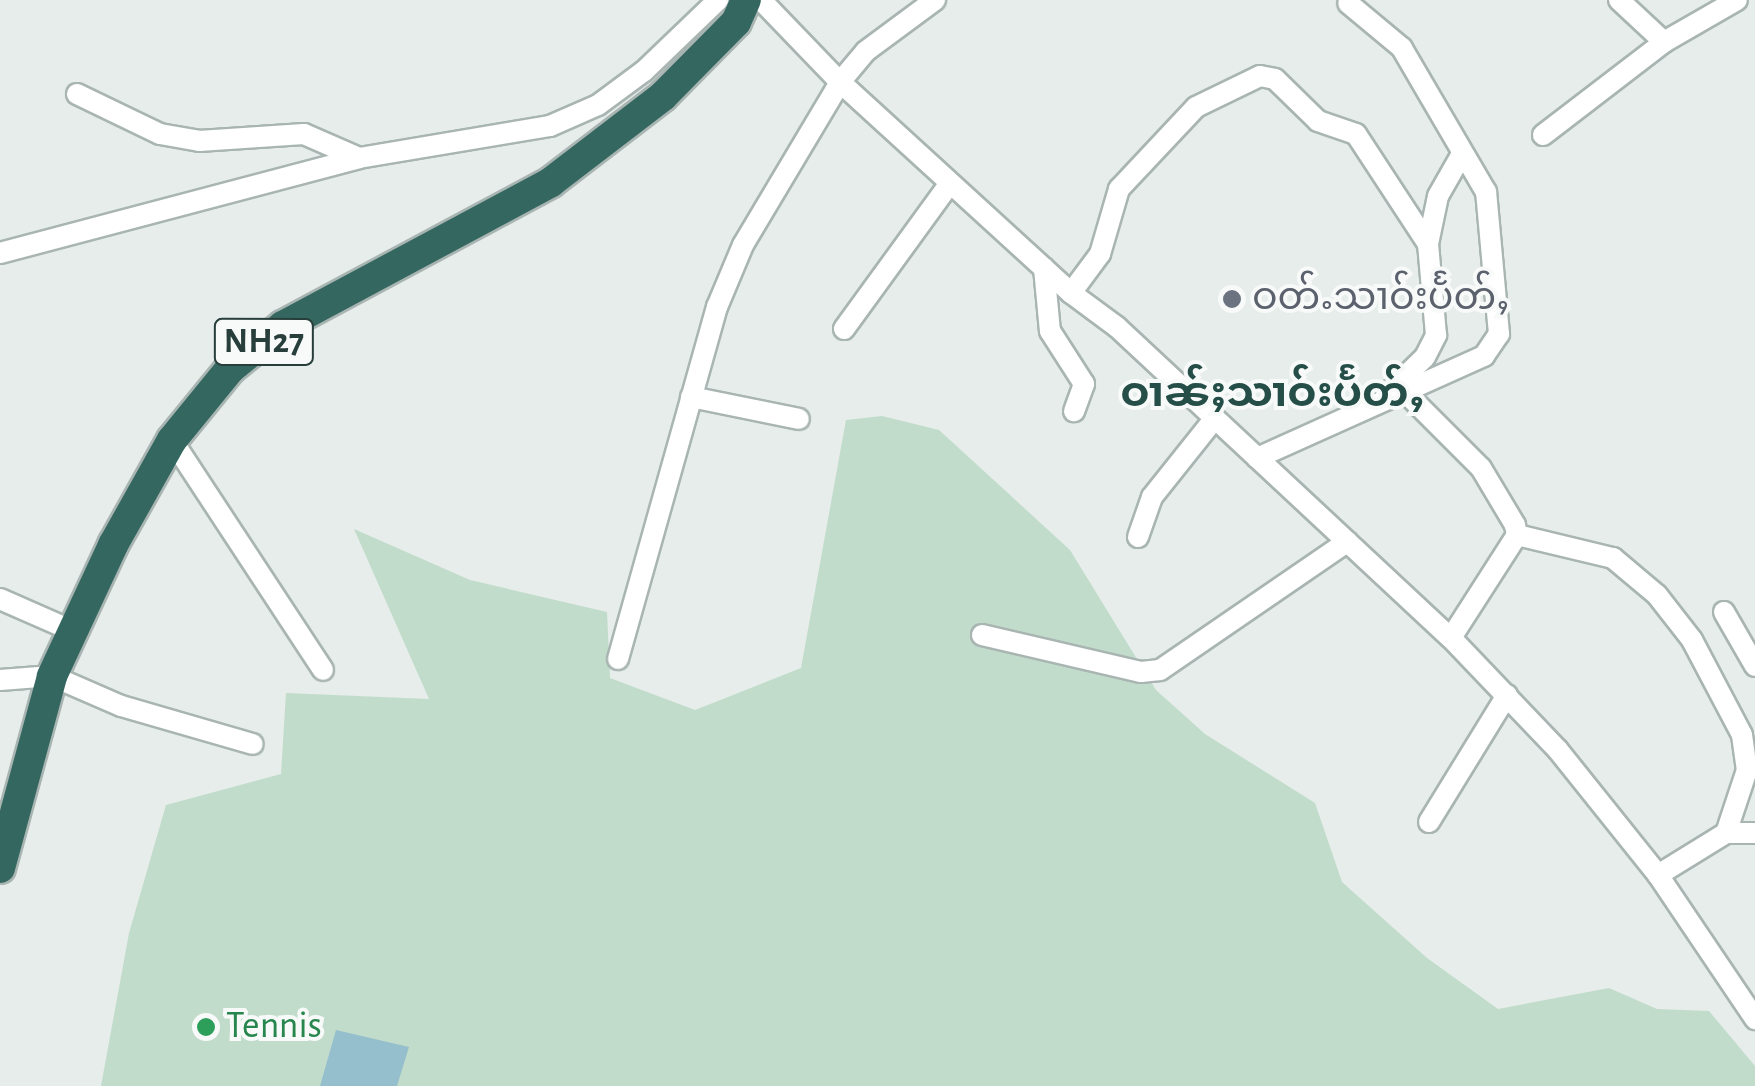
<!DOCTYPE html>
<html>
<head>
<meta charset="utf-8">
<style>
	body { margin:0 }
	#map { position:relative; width:1755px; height:1086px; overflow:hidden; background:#e6edeb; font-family:"Alegreya Sans","Noto Sans Myanmar",sans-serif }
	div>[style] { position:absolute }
	.green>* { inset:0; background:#c2dccb }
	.water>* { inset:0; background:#95bfcc }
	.roads { filter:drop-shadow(2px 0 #a9b5b2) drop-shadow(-2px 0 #a9b5b2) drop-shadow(0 2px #a9b5b2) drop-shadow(0 -2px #a9b5b2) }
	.minor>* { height:20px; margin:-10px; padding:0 10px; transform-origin:10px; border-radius:10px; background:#fff }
	.highway>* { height:30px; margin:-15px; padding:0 15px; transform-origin:15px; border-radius:15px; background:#356761 }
	.dots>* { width:28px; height:28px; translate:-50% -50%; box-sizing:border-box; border:5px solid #f7faf9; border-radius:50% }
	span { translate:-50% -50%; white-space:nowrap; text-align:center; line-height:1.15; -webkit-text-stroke:8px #f7faf9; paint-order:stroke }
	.shield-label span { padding:2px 8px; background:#f7faf9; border:2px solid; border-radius:8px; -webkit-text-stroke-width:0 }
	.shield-label { font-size:35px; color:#273e3a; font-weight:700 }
	.worship-label { font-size:38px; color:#5b616d }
	.left { translate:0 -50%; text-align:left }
	.leisure-label { font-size:38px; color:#27864d }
	.quarter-label { font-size:42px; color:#244e47; font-weight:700 }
</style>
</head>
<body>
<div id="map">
	<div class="green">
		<div style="clip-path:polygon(882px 416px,939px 430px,1070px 550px,1156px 690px,1205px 734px,1315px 803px,1342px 882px,1427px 958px,1498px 1009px,1609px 988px,1657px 1009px,1709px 1011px,1755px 1066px,1755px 1086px,101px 1086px,129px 933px,166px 805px,281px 774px,286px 693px,429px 699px,354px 529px,470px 580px,607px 612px,610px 678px,695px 710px,801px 668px,846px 420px)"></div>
	</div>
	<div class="water">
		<div style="clip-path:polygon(336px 1030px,409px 1047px,397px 1086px,320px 1086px)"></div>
	</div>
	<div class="roads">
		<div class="minor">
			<div style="left:761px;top:0;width:114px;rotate:46.1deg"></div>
			<div style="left:840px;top:82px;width:313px;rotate:42.4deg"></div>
			<div style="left:1071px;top:293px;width:57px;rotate:36.5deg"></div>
			<div style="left:1117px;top:327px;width:456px;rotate:43deg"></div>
			<div style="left:1451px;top:638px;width:155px;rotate:46.3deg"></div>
			<div style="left:1558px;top:750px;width:160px;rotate:51.3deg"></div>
			<div style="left:1658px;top:875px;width:174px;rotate:56deg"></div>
			<div style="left:1619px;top:0;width:62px;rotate:43deg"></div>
			<div style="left:77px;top:94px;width:92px;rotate:25.7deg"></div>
			<div style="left:160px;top:134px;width:40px;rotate:10deg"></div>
			<div style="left:199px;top:141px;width:105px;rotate:-3.8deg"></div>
			<div style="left:304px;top:134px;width:60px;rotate:23.6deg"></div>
			<div style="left:1543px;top:135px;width:153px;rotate:-37.5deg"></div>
			<div style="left:1664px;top:42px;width:84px;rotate:-29.9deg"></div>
			<div style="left:0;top:253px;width:371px;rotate:-14.8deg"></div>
			<div style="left:359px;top:158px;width:194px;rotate:-9.5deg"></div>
			<div style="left:550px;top:126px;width:52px;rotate:-23.6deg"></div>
			<div style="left:598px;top:105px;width:57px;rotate:-36.5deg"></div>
			<div style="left:644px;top:71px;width:103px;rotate:-43.8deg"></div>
			<div style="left:1044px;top:268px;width:63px;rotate:84.6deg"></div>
			<div style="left:1050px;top:331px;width:63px;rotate:57.3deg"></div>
			<div style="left:1084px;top:384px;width:29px;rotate:110deg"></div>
			<div style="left:1071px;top:293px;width:49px;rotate:-53.4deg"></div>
			<div style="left:1100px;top:254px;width:68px;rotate:-73.7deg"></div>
			<div style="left:1119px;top:189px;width:112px;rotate:-46.8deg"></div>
			<div style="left:1196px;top:107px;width:71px;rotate:-25.8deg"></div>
			<div style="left:1260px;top:76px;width:15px;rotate:11deg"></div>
			<div style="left:1275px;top:79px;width:60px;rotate:44.3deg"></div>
			<div style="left:1318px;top:121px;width:40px;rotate:18.9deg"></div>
			<div style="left:1356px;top:134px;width:131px;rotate:56.8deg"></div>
			<div style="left:844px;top:329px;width:180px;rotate:-54deg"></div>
			<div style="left:1406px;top:393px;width:106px;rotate:45deg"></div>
			<div style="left:1481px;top:468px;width:66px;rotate:59.2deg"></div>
			<div style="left:1515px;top:525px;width:10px;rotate:79deg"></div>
			<div style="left:1517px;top:535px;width:122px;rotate:122.7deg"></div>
			<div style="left:1386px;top:395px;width:54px;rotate:-44.3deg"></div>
			<div style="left:1425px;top:357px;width:25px;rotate:-63deg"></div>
			<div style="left:1436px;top:335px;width:91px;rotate:-95deg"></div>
			<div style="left:1428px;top:244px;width:49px;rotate:-78.2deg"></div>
			<div style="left:1438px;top:196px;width:48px;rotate:-60.3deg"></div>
			<div style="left:691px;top:397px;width:110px;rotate:11.5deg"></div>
			<div style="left:172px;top:440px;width:275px;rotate:56.7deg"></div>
			<div style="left:1257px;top:458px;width:249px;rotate:-24.2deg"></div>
			<div style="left:1484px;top:356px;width:27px;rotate:-56deg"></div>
			<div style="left:1499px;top:334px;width:143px;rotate:-95.2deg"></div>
			<div style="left:1486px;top:192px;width:167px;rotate:-120.3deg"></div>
			<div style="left:1402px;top:48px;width:70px;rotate:-140.2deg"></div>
			<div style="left:1517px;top:535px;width:99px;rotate:13.5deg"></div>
			<div style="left:1613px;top:558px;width:57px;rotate:40.1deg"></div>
			<div style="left:1657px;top:595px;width:57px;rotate:52.1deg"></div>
			<div style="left:1692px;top:640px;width:107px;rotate:62.2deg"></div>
			<div style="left:1742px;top:735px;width:35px;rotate:82deg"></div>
			<div style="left:1747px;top:770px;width:66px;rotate:108.4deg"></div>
			<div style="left:1138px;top:537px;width:42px;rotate:-70.7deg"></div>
			<div style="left:1152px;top:497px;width:101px;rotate:-51.4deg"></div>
			<div style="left:0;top:599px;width:80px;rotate:23.7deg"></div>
			<div style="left:1724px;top:612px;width:62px;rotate:60.1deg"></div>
			<div style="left:982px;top:635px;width:163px;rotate:13.1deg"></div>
			<div style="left:1141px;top:672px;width:19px;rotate:-6deg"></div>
			<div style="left:1160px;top:670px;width:227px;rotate:-34.4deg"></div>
			<div style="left:618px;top:659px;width:366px;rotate:-74.3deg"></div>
			<div style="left:717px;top:307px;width:67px;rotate:-67.2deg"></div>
			<div style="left:743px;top:245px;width:190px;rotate:-59.2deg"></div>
			<div style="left:840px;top:82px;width:40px;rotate:-50deg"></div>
			<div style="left:866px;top:51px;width:86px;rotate:-36.5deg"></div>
			<div style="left:0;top:680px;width:52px;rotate:-4.4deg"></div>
			<div style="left:52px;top:676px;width:75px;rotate:23.5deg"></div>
			<div style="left:121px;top:706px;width:137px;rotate:16.1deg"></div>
			<div style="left:1429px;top:822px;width:149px;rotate:-58.4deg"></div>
			<div style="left:1658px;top:875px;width:80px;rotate:-31.7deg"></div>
			<div style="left:1726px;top:833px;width:29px"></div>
		</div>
		<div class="highway">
			<div style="left:0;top:868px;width:199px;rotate:-74.8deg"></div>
			<div style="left:52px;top:676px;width:145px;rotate:-65deg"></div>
			<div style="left:113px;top:545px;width:120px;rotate:-60.7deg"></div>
			<div style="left:172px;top:440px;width:92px;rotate:-50.8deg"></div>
			<div style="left:230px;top:369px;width:68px;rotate:-39.1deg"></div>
			<div style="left:283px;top:326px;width:304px;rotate:-28.2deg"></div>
			<div style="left:551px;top:182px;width:141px;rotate:-37.5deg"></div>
			<div style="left:663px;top:96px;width:104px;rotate:-45.4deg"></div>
			<div style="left:736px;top:22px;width:24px;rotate:-66deg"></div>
		</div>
	</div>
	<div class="dots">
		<div style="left:1232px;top:299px;background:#6b7280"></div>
		<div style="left:206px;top:1027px;background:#2e9e5b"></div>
	</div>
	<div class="shield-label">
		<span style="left:264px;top:342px">NH27</span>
	</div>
	<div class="worship-label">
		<span class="left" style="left:1252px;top:299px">ဝတ်ႉသၢဝ်းပႅတ်ႇ</span>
	</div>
	<div class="leisure-label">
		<span class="left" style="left:226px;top:1027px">Tennis</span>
	</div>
	<div class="quarter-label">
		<span style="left:1273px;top:393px">ဝၢၼ်ႈသၢဝ်းပႅတ်ႇ</span>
	</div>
</div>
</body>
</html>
